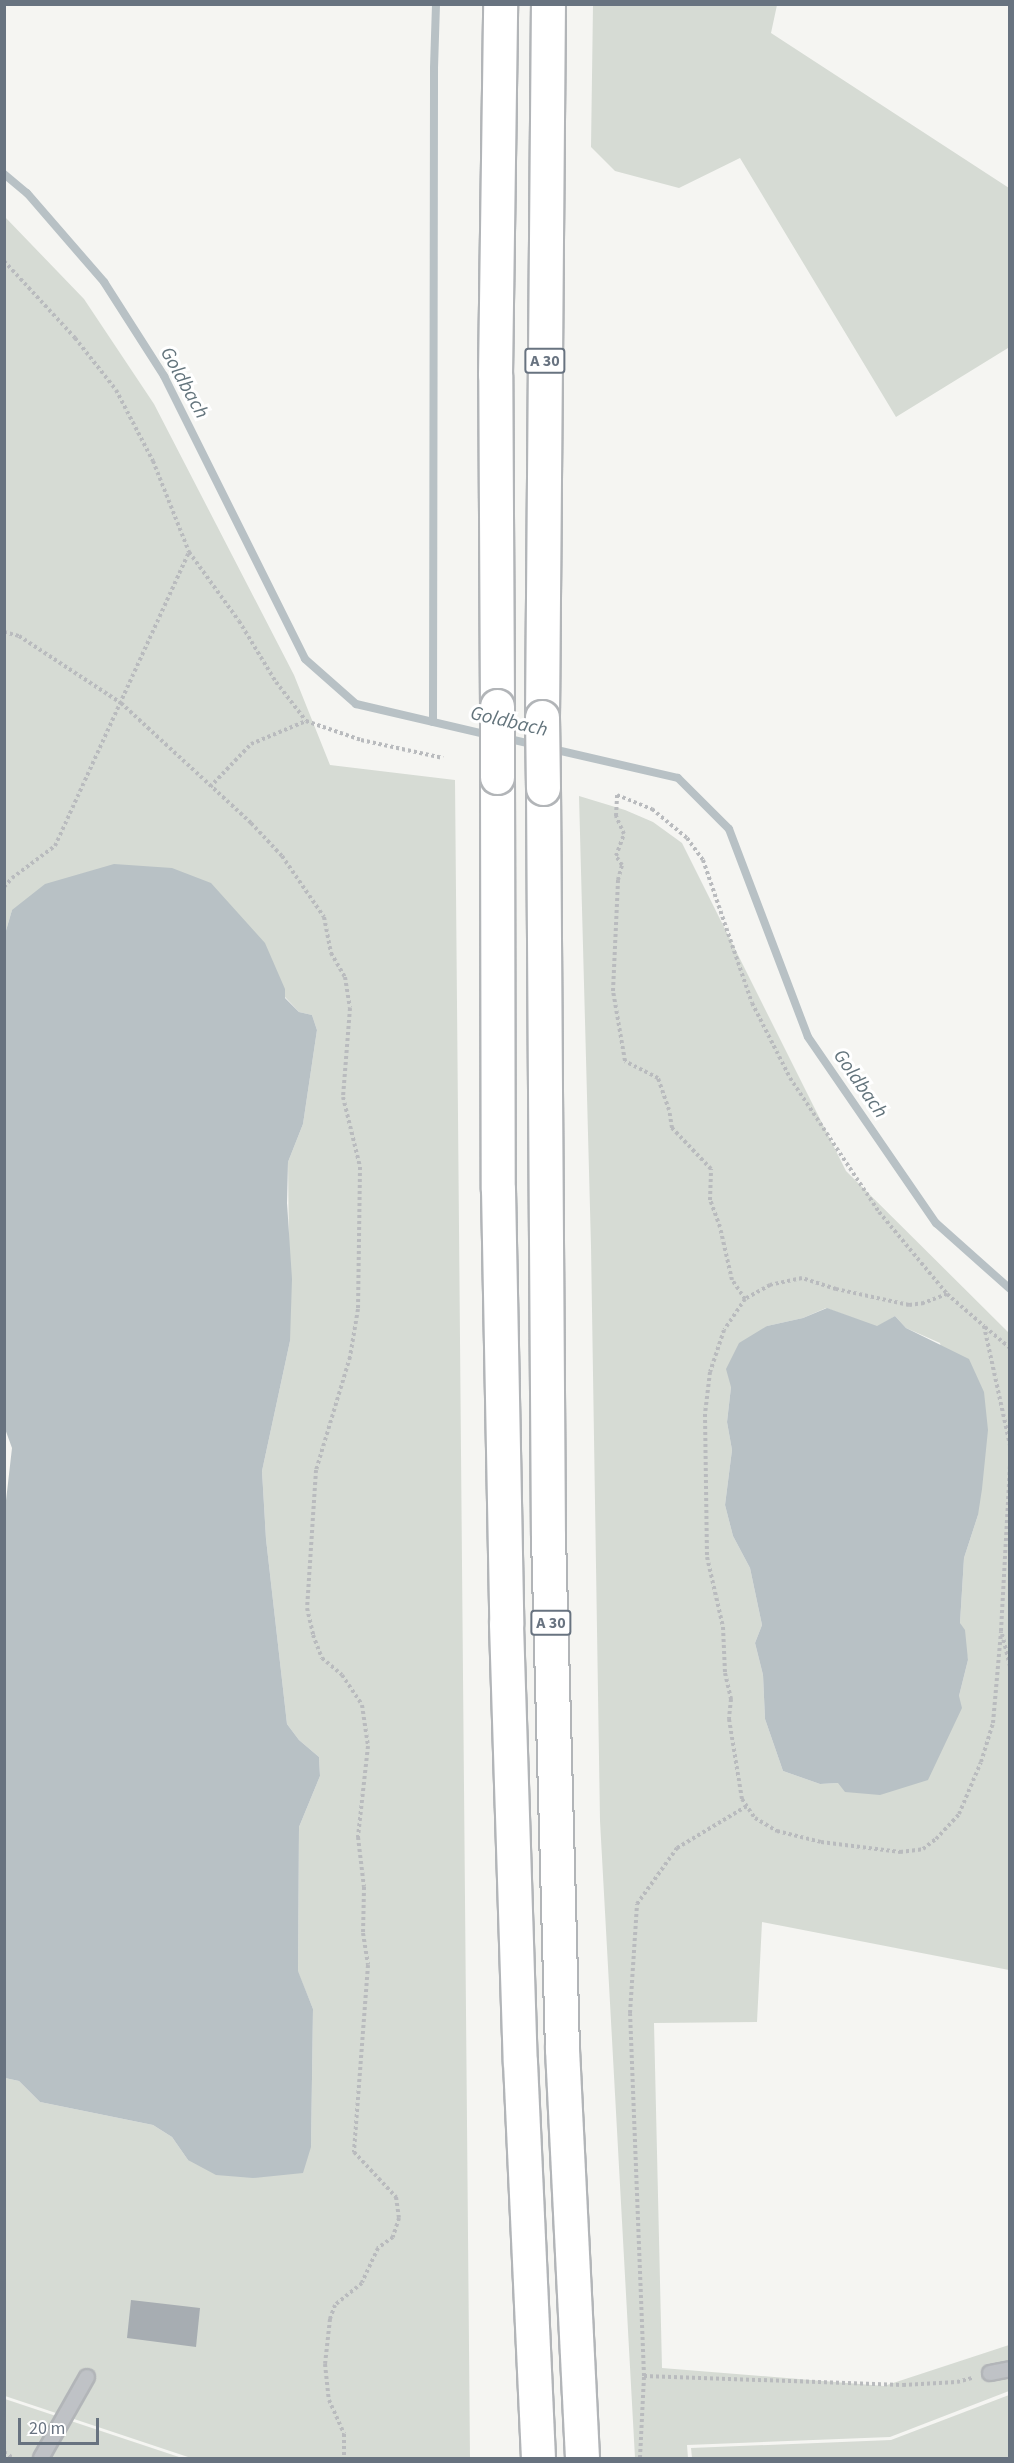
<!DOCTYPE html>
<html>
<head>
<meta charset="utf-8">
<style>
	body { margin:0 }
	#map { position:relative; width:1014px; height:2463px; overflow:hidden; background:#f5f5f2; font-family:"Source Sans 3",sans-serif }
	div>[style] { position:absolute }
	.green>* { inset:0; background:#d6dbd4 }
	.water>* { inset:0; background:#b8c1c5 }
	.stream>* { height:8px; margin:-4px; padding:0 4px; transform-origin:4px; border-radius:4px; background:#b8c1c5 }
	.building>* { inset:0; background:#a7adb2 }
	.path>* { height:4px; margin-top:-2px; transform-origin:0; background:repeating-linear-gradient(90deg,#b9bbbe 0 3px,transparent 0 6px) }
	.roads { filter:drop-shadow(2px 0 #b2b5b8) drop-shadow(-2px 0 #b2b5b8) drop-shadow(0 2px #b2b5b8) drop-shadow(0 -2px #b2b5b8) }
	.lane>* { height:14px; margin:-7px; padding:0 7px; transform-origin:7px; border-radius:7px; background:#bfc2c6 }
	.highway>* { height:33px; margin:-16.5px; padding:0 16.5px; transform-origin:16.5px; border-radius:16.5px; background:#fff }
	.bridges { filter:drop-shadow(2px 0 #b2b5b8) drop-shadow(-2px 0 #b2b5b8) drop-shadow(0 2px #b2b5b8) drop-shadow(0 -2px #b2b5b8) }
	.highway-bridge>* { height:33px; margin:-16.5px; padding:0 16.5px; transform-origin:16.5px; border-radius:16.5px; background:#fff }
	span { translate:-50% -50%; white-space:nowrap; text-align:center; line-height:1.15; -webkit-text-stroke:6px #fff; paint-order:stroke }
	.shield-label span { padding:2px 4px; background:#fff; border:2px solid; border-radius:4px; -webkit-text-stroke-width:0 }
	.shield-label { font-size:16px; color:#687380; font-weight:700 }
	.water-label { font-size:20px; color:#63747c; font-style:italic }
	.frame { position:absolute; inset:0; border:6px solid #687380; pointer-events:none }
	.scale { position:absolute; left:18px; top:2418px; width:81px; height:27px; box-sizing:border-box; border:3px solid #687380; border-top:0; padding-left:8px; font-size:18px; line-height:21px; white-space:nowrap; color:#687380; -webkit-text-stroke:4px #fff; paint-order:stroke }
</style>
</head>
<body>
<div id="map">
	<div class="green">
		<div style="clip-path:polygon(703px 5px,777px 5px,771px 33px,1009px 188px,1008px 348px,896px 417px,740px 158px,679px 188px,615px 171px,591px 147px,593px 5px)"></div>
		<div style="clip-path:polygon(5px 217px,84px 299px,154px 404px,294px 675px,330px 765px,455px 780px,470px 2458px,191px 2458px,5px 2396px,5px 2078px,19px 2081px,40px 2102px,153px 2125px,172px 2137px,188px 2160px,311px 2147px,313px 2009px,298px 1972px,299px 1827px,320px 1776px,319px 1757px,299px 1740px,287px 1724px,266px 1539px,262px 1471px,290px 1341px,288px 1162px,303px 1124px,317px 1030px,312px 1015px,299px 1012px,285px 997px,285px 989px,12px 910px,5px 934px)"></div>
		<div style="clip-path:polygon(evenodd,579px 796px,625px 810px,653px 822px,682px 843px,846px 1171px,1009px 1333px,1009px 1970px,762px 1922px,757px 2022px,654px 2023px,662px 2368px,884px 2386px,1009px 2345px,1009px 2391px,890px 2437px,687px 2445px,688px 2458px,635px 2458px,600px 1821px,591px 1246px,579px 796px,826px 1308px,877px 1327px,895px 1316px,906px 1328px,940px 1343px,978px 1515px,964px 1558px,960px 1623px,968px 1660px,959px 1696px,838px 1783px,820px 1784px,783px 1771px,765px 1719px,763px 1675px,755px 1643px,762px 1625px,750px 1568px,733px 1536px,725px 1505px,732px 1450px,727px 1422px,731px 1387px,767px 1326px,803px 1318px,826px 1308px)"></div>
		<div style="clip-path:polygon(1009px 2395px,1009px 2458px,692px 2458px,691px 2448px,891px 2440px)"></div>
		<div style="clip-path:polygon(5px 2399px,182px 2458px,5px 2458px)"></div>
	</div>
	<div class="water">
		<div style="clip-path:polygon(114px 864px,172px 868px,211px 883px,265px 943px,285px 989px,285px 998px,299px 1012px,312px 1015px,317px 1030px,303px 1124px,288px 1162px,287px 1203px,292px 1279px,290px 1341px,262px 1471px,266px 1539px,287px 1724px,299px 1740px,319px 1757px,320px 1776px,299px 1827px,298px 1971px,313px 2009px,311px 2147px,303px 2173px,253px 2178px,216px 2175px,188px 2160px,172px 2137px,153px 2125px,40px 2102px,19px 2081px,5px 2078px,4px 1518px,12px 1448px,4px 1426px,5px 934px,12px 910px,45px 884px)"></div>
		<div style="clip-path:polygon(827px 1308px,877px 1326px,895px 1316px,906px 1328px,969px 1359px,984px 1392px,988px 1430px,982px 1489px,978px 1515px,964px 1558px,960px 1623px,965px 1630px,968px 1660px,959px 1696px,962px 1708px,928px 1780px,880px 1795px,845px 1792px,838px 1783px,820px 1784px,783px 1771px,765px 1719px,763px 1675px,755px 1643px,762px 1625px,750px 1568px,733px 1536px,725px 1505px,732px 1450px,727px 1422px,731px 1387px,726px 1369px,739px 1343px,767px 1326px,803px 1318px)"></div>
	</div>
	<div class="stream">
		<div style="left:4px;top:174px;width:30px;rotate:40deg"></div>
		<div style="left:27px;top:193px;width:118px;rotate:49.1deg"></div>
		<div style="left:104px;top:282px;width:112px;rotate:57.4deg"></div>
		<div style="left:164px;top:376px;width:316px;rotate:63.5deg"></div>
		<div style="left:305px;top:659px;width:68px;rotate:41.4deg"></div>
		<div style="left:356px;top:704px;width:137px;rotate:13.1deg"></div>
		<div style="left:433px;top:722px;width:654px;rotate:-89.91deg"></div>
		<div style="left:434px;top:68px;width:64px;rotate:-88.2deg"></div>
		<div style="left:505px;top:738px;width:32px;rotate:13deg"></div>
		<div style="left:548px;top:748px;width:133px;rotate:13deg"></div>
		<div style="left:678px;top:778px;width:72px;rotate:45deg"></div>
		<div style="left:729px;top:829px;width:222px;rotate:69.2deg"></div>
		<div style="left:808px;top:1037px;width:226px;rotate:55.5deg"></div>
		<div style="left:936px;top:1223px;width:99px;rotate:41.7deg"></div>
	</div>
	<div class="building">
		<div style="clip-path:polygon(131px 2300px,200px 2308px,196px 2347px,127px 2338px)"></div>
	</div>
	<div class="path">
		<div style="left:4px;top:261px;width:105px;rotate:47.3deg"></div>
		<div style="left:75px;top:338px;width:66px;rotate:51.7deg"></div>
		<div style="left:116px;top:390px;width:80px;rotate:62.5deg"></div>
		<div style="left:153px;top:461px;width:98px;rotate:68.4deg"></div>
		<div style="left:189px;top:552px;width:85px;rotate:54.1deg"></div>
		<div style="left:239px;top:621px;width:71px;rotate:58.8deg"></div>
		<div style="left:276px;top:682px;width:49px;rotate:52.4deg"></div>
		<div style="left:306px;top:721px;width:58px;rotate:19.1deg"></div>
		<div style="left:361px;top:740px;width:84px;rotate:12.4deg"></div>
		<div style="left:4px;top:632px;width:16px;rotate:15deg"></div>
		<div style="left:19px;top:636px;width:122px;rotate:33.3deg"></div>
		<div style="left:121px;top:703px;width:177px;rotate:42.7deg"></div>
		<div style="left:251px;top:823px;width:45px;rotate:46.8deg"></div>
		<div style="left:282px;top:856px;width:74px;rotate:55.5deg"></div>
		<div style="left:324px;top:917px;width:37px;rotate:79deg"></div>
		<div style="left:331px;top:953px;width:28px;rotate:60deg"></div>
		<div style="left:345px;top:977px;width:31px;rotate:81deg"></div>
		<div style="left:350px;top:1008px;width:89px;rotate:94.5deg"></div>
		<div style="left:343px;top:1097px;width:72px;rotate:76.3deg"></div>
		<div style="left:360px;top:1167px;width:142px;rotate:90.8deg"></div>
		<div style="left:358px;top:1309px;width:49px;rotate:99.5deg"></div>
		<div style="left:350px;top:1357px;width:118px;rotate:106.7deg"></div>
		<div style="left:316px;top:1470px;width:138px;rotate:93.7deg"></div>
		<div style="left:307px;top:1608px;width:28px;rotate:77deg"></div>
		<div style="left:313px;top:1635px;width:25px;rotate:69deg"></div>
		<div style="left:322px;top:1658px;width:26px;rotate:40deg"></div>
		<div style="left:342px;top:1675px;width:36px;rotate:56deg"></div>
		<div style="left:362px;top:1705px;width:41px;rotate:81.7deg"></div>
		<div style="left:368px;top:1746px;width:92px;rotate:96.3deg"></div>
		<div style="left:358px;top:1837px;width:50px;rotate:83.2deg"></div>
		<div style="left:364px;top:1887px;width:46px;rotate:91.2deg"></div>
		<div style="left:363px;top:1933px;width:32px;rotate:81deg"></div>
		<div style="left:368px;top:1965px;width:188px;rotate:94.3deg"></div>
		<div style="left:354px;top:2152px;width:62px;rotate:47deg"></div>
		<div style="left:396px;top:2197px;width:21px;rotate:82deg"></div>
		<div style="left:399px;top:2218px;width:20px;rotate:108deg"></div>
		<div style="left:393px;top:2237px;width:19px;rotate:144deg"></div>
		<div style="left:378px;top:2248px;width:38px;rotate:115deg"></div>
		<div style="left:362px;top:2283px;width:35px;rotate:141deg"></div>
		<div style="left:335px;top:2305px;width:15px;rotate:110deg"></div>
		<div style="left:330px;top:2319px;width:45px;rotate:96.3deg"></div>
		<div style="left:325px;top:2364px;width:36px;rotate:84deg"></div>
		<div style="left:329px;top:2400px;width:37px;rotate:66deg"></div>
		<div style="left:344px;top:2434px;width:24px;rotate:90deg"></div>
		<div style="left:210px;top:787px;width:59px;rotate:-46.4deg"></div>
		<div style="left:251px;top:744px;width:60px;rotate:-22.7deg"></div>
		<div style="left:4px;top:887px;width:12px;rotate:-48deg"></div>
		<div style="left:12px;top:878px;width:54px;rotate:-36.7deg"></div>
		<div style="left:55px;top:846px;width:323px;rotate:-65.5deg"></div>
		<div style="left:947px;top:1294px;width:25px;rotate:159deg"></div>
		<div style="left:924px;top:1303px;width:15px;rotate:172deg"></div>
		<div style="left:909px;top:1305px;width:75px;rotate:-167.6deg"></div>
		<div style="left:836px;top:1289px;width:36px;rotate:-162deg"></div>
		<div style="left:802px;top:1278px;width:33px;rotate:168deg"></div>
		<div style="left:770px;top:1285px;width:29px;rotate:151deg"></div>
		<div style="left:745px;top:1299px;width:37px;rotate:124deg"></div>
		<div style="left:724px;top:1330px;width:44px;rotate:108.4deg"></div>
		<div style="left:710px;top:1372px;width:42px;rotate:96.8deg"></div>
		<div style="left:705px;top:1414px;width:143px;rotate:89.2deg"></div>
		<div style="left:707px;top:1557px;width:72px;rotate:77.1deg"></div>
		<div style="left:723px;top:1627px;width:46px;rotate:87.5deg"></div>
		<div style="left:725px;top:1673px;width:27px;rotate:77deg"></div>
		<div style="left:731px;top:1699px;width:20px;rotate:96deg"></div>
		<div style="left:729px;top:1719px;width:81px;rotate:80.8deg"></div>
		<div style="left:742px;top:1799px;width:23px;rotate:56deg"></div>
		<div style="left:755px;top:1818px;width:26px;rotate:31deg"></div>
		<div style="left:777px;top:1831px;width:45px;rotate:14deg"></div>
		<div style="left:821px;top:1842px;width:80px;rotate:7.2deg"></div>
		<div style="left:900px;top:1852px;width:23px;rotate:-7deg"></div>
		<div style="left:923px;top:1849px;width:16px;rotate:-38deg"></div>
		<div style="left:936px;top:1839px;width:34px;rotate:-47deg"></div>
		<div style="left:959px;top:1814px;width:56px;rotate:-67.1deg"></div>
		<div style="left:981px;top:1762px;width:41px;rotate:-72.9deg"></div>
		<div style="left:993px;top:1723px;width:92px;rotate:-85deg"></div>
		<div style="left:1001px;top:1631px;width:168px;rotate:-86.9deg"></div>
		<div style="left:745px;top:1299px;width:23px;rotate:-124deg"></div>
		<div style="left:732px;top:1280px;width:54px;rotate:-102.8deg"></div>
		<div style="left:720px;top:1227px;width:29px;rotate:-110deg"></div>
		<div style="left:710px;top:1200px;width:31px;rotate:-88deg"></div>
		<div style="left:711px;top:1169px;width:57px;rotate:-133.6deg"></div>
		<div style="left:672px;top:1128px;width:18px;rotate:-99deg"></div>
		<div style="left:669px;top:1110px;width:34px;rotate:-109deg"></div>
		<div style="left:658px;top:1078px;width:37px;rotate:-153deg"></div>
		<div style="left:625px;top:1061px;width:71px;rotate:-99.7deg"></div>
		<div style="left:613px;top:991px;width:111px;rotate:-87.4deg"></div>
		<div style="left:618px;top:880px;width:16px;rotate:-75deg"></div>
		<div style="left:622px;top:865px;width:11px;rotate:-124deg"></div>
		<div style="left:616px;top:856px;width:23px;rotate:-70deg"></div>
		<div style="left:624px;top:834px;width:20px;rotate:-114deg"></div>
		<div style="left:616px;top:816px;width:21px;rotate:-87deg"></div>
		<div style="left:617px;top:795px;width:38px;rotate:22deg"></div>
		<div style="left:652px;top:809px;width:45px;rotate:39.6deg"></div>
		<div style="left:687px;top:838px;width:27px;rotate:54deg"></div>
		<div style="left:703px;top:860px;width:151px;rotate:71.1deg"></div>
		<div style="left:752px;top:1003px;width:84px;rotate:63.1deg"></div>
		<div style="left:790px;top:1078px;width:161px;rotate:56.4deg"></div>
		<div style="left:879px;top:1212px;width:107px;rotate:50.3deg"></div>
		<div style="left:947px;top:1294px;width:49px;rotate:40.9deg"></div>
		<div style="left:984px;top:1326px;width:122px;rotate:77.7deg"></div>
		<div style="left:985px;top:1327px;width:33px;rotate:40deg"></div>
		<div style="left:1002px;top:1634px;width:33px;rotate:76deg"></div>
		<div style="left:644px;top:2376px;width:259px;rotate:2deg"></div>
		<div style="left:903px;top:2385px;width:54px;rotate:-3.2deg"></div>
		<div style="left:957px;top:2382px;width:16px;rotate:-15deg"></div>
		<div style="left:4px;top:2452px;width:11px;rotate:34deg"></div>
		<div style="left:640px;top:2458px;width:82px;rotate:-87.2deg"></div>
		<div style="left:644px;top:2376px;width:363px;rotate:-92.2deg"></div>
		<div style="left:630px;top:2013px;width:109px;rotate:-86.3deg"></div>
		<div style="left:637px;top:1904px;width:69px;rotate:-54.5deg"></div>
		<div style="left:677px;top:1848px;width:82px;rotate:-31deg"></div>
	</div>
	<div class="roads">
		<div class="lane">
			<div style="left:990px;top:2373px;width:20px;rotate:-11deg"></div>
			<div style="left:41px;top:2458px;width:93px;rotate:-60.4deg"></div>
		</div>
		<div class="highway">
			<div style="left:497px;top:706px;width:331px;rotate:-90.3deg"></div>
			<div style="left:495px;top:375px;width:371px;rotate:-89.2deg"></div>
			<div style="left:542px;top:717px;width:713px;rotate:-89.52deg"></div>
			<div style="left:497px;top:777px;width:412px;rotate:89.9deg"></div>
			<div style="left:498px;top:1189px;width:435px;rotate:88.9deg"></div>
			<div style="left:506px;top:1624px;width:438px;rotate:88.2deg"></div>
			<div style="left:520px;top:2062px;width:396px;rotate:87.4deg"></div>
			<div style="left:543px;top:788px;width:748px;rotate:89.62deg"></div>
			<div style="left:548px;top:1536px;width:513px;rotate:88.44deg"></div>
			<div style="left:562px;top:2049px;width:409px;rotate:87.2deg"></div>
		</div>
	</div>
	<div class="bridges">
		<div class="highway-bridge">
			<div style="left:542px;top:717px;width:71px;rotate:89.2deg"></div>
			<div style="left:497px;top:777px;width:71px;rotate:-90deg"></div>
		</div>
	</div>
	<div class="shield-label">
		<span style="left:545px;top:361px">A 30</span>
		<span style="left:551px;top:1623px">A 30</span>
	</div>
	<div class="water-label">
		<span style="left:184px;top:383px;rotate:61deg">Goldbach</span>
		<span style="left:509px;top:722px;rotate:13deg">Goldbach</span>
		<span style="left:860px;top:1084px;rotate:55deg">Goldbach</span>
	</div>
	<div class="frame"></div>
	<div class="scale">20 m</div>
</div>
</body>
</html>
